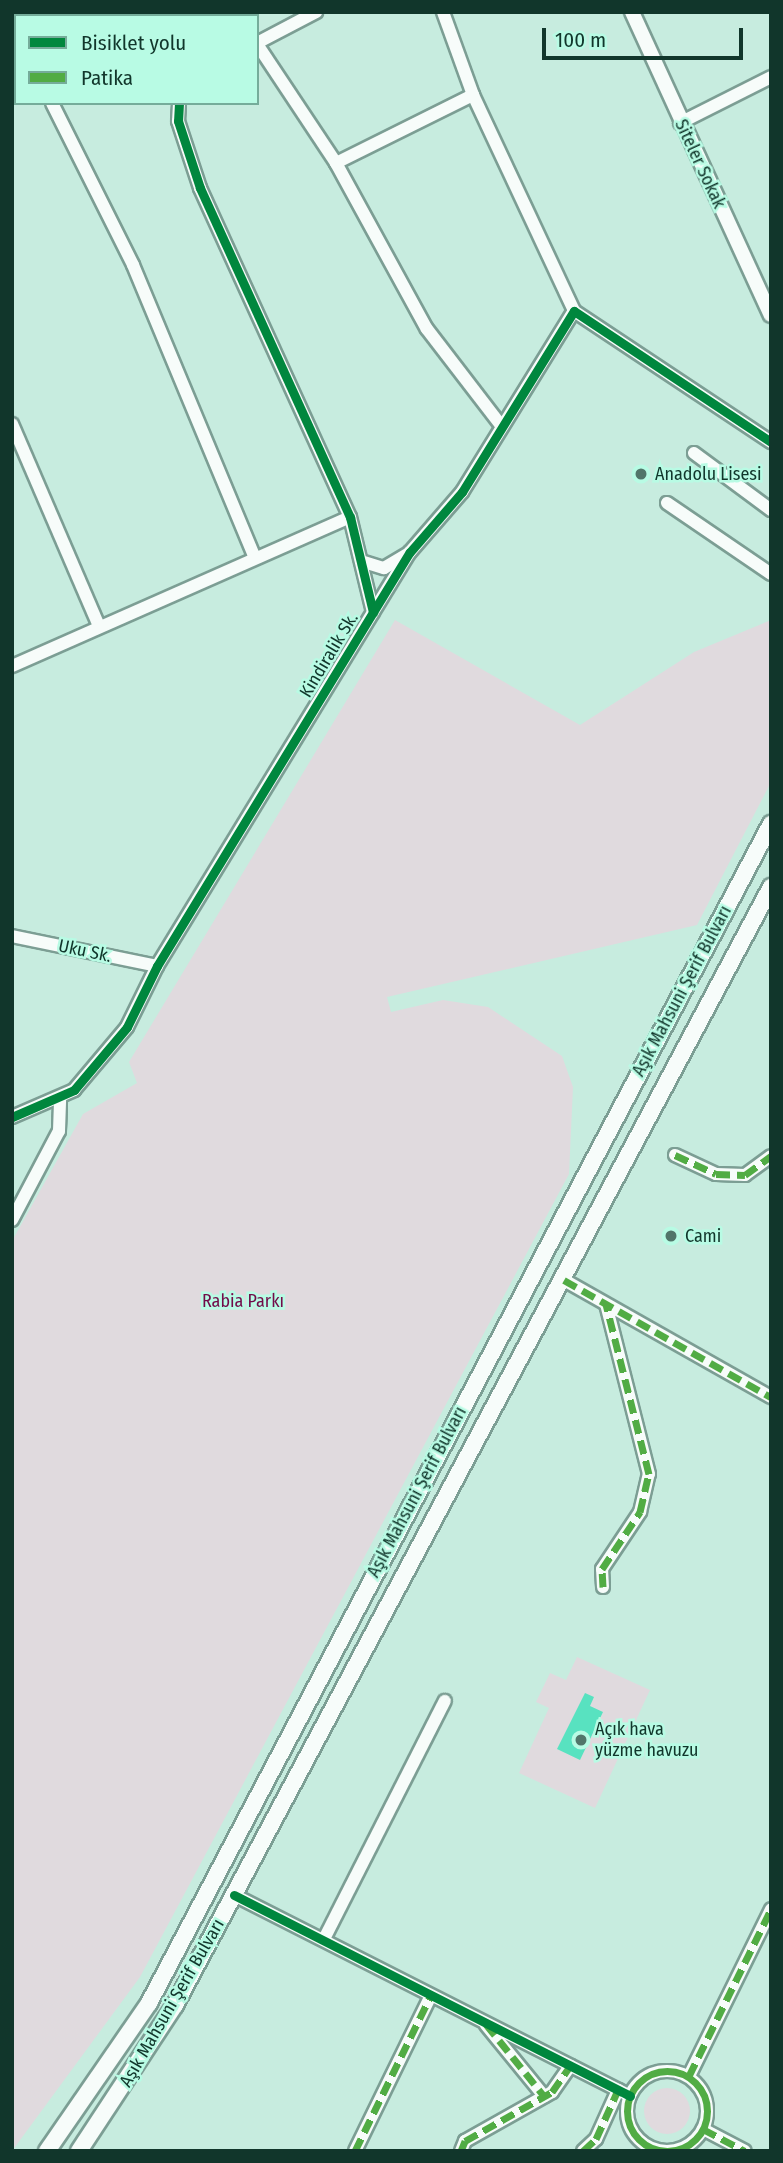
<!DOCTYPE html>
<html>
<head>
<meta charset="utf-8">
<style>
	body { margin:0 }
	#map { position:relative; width:783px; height:2163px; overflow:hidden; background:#c7ecdf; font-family:"Fira Sans Condensed",sans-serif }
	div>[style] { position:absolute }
	.green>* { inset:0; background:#e0dade }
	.round { border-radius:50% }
	.water>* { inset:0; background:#58e2c0 }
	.roads { filter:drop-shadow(2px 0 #7c9e94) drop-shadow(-2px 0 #7c9e94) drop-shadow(0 2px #7c9e94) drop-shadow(0 -2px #7c9e94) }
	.minor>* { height:12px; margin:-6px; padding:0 6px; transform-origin:6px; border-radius:6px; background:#f7fcfa }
	.minor>.ring { margin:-6px; padding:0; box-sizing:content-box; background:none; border:12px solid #f7fcfa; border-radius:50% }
	.tertiary>* { height:14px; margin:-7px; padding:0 7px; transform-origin:7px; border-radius:7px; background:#f7fcfa }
	.secondary>* { height:16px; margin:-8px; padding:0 8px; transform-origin:8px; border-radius:8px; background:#f7fcfa }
	.quiet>* { height:7px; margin-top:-3.5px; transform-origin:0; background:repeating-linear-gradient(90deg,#51ac44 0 14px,transparent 0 21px) }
	.quiet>.ring { margin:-3.5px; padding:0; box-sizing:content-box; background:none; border:7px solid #51ac44; border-radius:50% }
	.cycleway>* { height:9px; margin:-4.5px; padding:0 4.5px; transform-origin:4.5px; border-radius:4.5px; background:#00873e }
	.dots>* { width:19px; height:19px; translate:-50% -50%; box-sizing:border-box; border:4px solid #b8fbe4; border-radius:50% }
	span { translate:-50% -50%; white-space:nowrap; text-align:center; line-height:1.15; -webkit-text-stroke:5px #b8fbe4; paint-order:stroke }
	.street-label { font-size:18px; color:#11362b }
	.poi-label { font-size:18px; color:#11362b }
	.left { translate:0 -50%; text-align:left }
	.park-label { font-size:18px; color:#720b49 }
	.frame { position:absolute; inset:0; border:14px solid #11362b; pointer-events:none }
	.legend { position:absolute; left:14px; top:14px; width:245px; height:91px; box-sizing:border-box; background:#b8fbe4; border:2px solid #75ac9a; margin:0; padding:9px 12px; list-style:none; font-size:21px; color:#11362b }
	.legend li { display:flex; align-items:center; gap:14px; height:35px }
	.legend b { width:35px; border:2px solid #75ac9a }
	.scale { position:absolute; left:542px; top:28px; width:201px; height:32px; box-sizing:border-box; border:4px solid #11362b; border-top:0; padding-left:9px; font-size:21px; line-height:24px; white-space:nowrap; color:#11362b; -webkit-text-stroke:5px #b8fbe4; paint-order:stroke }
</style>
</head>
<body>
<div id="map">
	<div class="green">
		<div style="clip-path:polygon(395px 620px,580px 725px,694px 652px,771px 620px,771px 782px,697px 925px,387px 997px,391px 1012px,443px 1000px,488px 1007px,562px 1056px,573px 1087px,569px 1174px,140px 1977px,12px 2151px,12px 1241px,83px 1114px,137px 1083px,129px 1062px)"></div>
		<div style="clip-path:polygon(577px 1657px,650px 1690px,595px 1808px,519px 1773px,549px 1708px,536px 1702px,550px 1673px,566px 1680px)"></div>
		<div class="round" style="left:644px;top:2088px;width:46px;height:46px"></div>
	</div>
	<div class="water">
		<div style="clip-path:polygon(585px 1693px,594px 1697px,590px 1706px,603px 1712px,580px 1760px,557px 1749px)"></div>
	</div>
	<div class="roads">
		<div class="minor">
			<div style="left:134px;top:12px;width:4px;rotate:63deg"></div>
			<div style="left:192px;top:12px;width:5px;rotate:53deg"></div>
			<div style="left:443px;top:12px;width:88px;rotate:70.1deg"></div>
			<div style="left:473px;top:95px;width:238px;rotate:64.9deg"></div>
			<div style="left:12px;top:14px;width:10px;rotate:66deg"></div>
			<div style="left:257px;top:43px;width:67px;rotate:-27.7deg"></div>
			<div style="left:257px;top:44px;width:143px;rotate:56.4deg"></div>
			<div style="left:336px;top:163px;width:189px;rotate:61.3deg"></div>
			<div style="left:427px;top:329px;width:120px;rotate:52.5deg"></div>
			<div style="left:52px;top:103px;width:181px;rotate:63.4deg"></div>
			<div style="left:133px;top:265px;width:317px;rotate:67.4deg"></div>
			<div style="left:179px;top:103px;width:18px;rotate:93deg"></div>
			<div style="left:178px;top:121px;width:71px;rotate:71.8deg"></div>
			<div style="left:200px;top:188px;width:362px;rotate:65.5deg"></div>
			<div style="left:350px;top:517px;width:98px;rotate:76.4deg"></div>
			<div style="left:680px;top:123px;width:102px;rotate:-26.8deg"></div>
			<div style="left:336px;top:163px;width:153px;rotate:-26.4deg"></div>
			<div style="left:12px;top:424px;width:220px;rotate:66.7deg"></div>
			<div style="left:694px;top:453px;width:96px;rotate:36.5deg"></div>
			<div style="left:667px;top:503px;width:126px;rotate:34.3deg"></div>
			<div style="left:364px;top:562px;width:21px;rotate:17deg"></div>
			<div style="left:384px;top:568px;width:27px;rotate:-31deg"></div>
			<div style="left:12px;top:666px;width:369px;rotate:-23.8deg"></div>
			<div style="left:12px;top:936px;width:148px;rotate:11.7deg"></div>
			<div style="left:12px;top:1117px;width:68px;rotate:-23.5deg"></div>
			<div style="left:74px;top:1090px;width:82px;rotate:-49.9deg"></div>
			<div style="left:127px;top:1027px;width:68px;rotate:-63.8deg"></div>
			<div style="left:157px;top:966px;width:485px;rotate:-58.6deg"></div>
			<div style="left:410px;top:552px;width:79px;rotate:-49.1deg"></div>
			<div style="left:462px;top:492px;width:213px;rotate:-58.3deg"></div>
			<div style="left:574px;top:311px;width:237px;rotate:33.6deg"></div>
			<div style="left:675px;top:1155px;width:45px;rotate:24.9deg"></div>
			<div style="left:716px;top:1174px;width:29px;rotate:2deg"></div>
			<div style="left:745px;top:1175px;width:32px;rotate:-36deg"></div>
			<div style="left:12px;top:1220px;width:101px;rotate:-62.2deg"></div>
			<div style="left:59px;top:1131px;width:31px;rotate:-88deg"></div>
			<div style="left:564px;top:1280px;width:238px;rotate:29.5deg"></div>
			<div style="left:603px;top:1587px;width:18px;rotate:-93deg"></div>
			<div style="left:602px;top:1569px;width:69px;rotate:-56.3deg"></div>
			<div style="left:640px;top:1512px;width:39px;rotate:-77deg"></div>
			<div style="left:649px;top:1474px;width:175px;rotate:-104.2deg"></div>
			<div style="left:234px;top:1895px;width:444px;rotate:26.9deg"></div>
			<div style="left:324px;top:1939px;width:267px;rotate:-63.1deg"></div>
			<div style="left:486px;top:2025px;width:92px;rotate:50.8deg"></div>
			<div class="ring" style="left:627px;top:2071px;width:68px;height:68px"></div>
			<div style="left:689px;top:2076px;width:186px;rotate:-63.8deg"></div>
			<div style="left:703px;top:2129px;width:47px;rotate:27.6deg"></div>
			<div style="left:355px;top:2151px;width:171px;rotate:-64deg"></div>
			<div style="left:461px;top:2151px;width:11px;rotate:-68deg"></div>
			<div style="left:465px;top:2141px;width:100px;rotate:-29.4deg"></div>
			<div style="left:552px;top:2092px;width:32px;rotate:-55deg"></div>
			<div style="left:583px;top:2151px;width:18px;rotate:-43deg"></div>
			<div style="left:596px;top:2139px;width:54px;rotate:-65.8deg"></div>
		</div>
		<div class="tertiary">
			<div style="left:632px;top:12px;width:333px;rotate:65.4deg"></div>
		</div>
		<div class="secondary">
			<div style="left:47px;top:2151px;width:180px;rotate:-55.4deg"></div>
			<div style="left:149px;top:2003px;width:1333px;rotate:-62.19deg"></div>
			<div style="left:79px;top:2151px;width:175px;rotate:-56.7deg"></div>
			<div style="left:175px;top:2005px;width:1267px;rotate:-61.94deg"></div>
		</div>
	</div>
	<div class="quiet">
		<div style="left:675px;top:1155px;width:45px;rotate:24.9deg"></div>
		<div style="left:716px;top:1174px;width:29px;rotate:2deg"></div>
		<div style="left:745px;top:1175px;width:32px;rotate:-36deg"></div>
		<div style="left:564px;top:1280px;width:238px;rotate:29.5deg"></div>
		<div style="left:603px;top:1587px;width:18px;rotate:-93deg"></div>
		<div style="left:602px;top:1569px;width:69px;rotate:-56.3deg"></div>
		<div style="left:640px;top:1512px;width:39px;rotate:-77deg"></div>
		<div style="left:649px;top:1474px;width:175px;rotate:-104.2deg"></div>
		<div style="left:486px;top:2024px;width:92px;rotate:51.1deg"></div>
		<div class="ring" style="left:627px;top:2071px;width:73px;height:73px"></div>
		<div style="left:689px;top:2076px;width:186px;rotate:-63.8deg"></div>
		<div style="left:703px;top:2129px;width:47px;rotate:27.6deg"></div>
		<div style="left:355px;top:2151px;width:171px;rotate:-64deg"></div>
		<div style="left:461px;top:2151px;width:11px;rotate:-68deg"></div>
		<div style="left:465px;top:2141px;width:100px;rotate:-29.4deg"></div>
		<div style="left:552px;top:2092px;width:32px;rotate:-55deg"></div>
		<div style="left:583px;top:2151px;width:18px;rotate:-43deg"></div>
		<div style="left:596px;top:2139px;width:54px;rotate:-65.8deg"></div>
	</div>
	<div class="cycleway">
		<div style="left:179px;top:103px;width:18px;rotate:93deg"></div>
		<div style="left:178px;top:121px;width:71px;rotate:71.8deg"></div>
		<div style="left:200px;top:188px;width:362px;rotate:65.5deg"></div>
		<div style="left:350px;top:517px;width:98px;rotate:76.4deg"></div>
		<div style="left:12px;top:1117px;width:68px;rotate:-23.5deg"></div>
		<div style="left:74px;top:1090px;width:82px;rotate:-49.9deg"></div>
		<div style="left:127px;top:1027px;width:68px;rotate:-63.8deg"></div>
		<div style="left:157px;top:966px;width:485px;rotate:-58.6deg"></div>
		<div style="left:410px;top:552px;width:79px;rotate:-49.1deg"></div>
		<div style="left:462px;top:492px;width:213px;rotate:-58.3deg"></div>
		<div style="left:574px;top:311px;width:237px;rotate:33.6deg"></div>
		<div style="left:234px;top:1895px;width:444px;rotate:26.9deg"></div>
	</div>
	<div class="dots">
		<div style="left:641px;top:474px;background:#51766a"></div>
		<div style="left:671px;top:1236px;background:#51766a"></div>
		<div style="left:581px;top:1740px;background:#51766a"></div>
	</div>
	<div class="street-label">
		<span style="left:700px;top:164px;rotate:65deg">Siteler Sokak</span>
		<span style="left:329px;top:655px;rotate:-59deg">Kindiralik Sk.</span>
		<span style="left:85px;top:951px;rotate:12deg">Uku Sk.</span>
		<span style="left:682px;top:991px;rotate:-62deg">Aşık Mahsuni Şerif Bulvarı</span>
		<span style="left:417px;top:1492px;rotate:-62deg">Aşık Mahsuni Şerif Bulvarı</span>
		<span style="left:172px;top:2003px;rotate:-60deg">Aşık Mahsuni Şerif Bulvarı</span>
	</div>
	<div class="poi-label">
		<span class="left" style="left:655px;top:474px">Anadolu Lisesi</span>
		<span class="left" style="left:685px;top:1236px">Cami</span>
		<span class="left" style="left:595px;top:1740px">Açık hava<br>yüzme havuzu</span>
	</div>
	<div class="park-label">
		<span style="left:243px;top:1301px">Rabia Parkı</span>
	</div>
	<div class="frame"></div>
	<ul class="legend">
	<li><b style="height:9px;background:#00873e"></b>Bisiklet yolu</li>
	<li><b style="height:9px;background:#51ac44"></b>Patika</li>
	</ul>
	<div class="scale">100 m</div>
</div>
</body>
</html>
